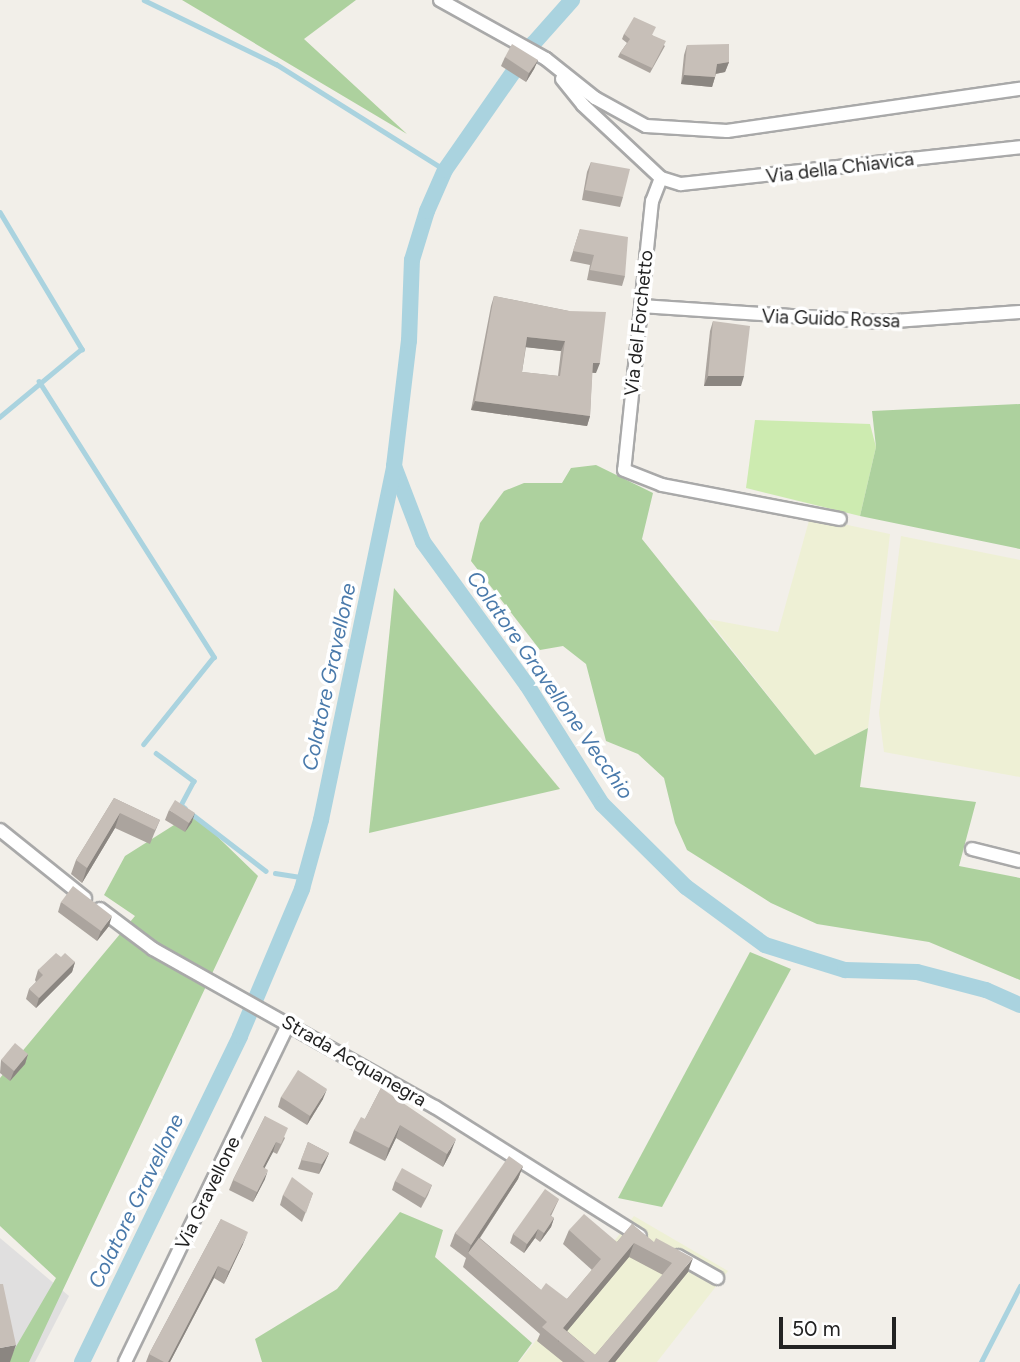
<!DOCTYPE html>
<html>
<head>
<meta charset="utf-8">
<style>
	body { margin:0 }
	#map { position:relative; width:1020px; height:1362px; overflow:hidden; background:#f2efe9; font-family:Figtree,sans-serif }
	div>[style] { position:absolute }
	.residential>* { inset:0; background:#e0dfdf }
	.farmland>* { inset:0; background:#eef0d5 }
	.grass>* { inset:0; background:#cdebb0 }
	.forest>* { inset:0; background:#add19e }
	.stream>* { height:4.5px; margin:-2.25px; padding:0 2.25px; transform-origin:2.25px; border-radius:2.25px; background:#aad3df }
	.canal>* { height:16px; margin:-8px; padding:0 8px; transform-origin:8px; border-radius:8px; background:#aad3df }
	.roads { filter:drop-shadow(2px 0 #a9a9a9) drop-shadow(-2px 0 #a9a9a9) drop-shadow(0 2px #a9a9a9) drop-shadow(0 -2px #a9a9a9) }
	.minor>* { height:12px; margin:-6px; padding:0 6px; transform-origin:6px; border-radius:6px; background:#fff }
	.wall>* { inset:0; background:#aba49e }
	.shaded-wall>* { inset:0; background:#8b8681 }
	.building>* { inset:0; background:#c7bfb8 }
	span { translate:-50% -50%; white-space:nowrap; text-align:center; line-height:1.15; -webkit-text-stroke:7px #fff; paint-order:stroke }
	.street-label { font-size:19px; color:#222 }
	.water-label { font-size:21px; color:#4a7aab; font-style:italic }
	.scale { position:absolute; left:779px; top:1317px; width:117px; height:32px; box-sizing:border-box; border:4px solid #222; border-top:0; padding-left:9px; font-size:21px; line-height:24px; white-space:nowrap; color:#222; -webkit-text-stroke:5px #fff; paint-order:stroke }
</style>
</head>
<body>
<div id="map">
	<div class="residential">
		<div style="clip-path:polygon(0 1238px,69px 1296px,35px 1362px,0 1362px)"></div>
	</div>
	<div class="farmland">
		<div style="clip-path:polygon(810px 517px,890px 534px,868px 728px,815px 755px,708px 619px,778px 632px)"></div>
		<div style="clip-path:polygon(901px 536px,1020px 560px,1020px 777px,884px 752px,879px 713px)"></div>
		<div style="clip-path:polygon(634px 1216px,728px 1271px,657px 1362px,519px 1362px)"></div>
	</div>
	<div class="grass">
		<div style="clip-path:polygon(755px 420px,870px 424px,876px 447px,860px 516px,746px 488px)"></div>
	</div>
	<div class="forest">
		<div style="clip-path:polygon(182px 0,356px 0,304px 39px,407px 134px)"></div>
		<div style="clip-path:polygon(1020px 404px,1020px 549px,860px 516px,876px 447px,872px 411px)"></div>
		<div style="clip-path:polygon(596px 465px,653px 493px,642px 539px,815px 755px,868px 728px,860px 787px,976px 802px,959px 866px,1020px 878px,1020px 980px,929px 942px,817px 924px,771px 903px,687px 850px,675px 823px,664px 778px,638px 754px,606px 741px,586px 664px,563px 646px,540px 650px,471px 561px,480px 523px,504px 491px,524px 483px,562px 483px,571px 468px)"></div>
		<div style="clip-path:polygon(394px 588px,560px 789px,369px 833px)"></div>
		<div style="clip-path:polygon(193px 813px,258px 876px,29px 1362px,7px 1362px,56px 1278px,0 1226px,0 1078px,135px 916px,104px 895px,125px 856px)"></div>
		<div style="clip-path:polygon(750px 952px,791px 969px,662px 1207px,618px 1198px)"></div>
		<div style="clip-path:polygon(400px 1212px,443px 1230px,435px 1257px,532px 1343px,518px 1362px,262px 1362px,255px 1339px,337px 1289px)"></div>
	</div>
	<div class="stream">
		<div style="left:144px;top:0;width:147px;rotate:25.9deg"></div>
		<div style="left:276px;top:64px;width:199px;rotate:32.1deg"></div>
		<div style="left:0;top:212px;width:160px;rotate:59.1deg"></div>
		<div style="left:82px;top:349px;width:107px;rotate:140.3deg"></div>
		<div style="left:39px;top:381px;width:327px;rotate:57.6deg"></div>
		<div style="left:214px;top:657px;width:112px;rotate:128.8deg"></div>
		<div style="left:156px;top:753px;width:47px;rotate:36.4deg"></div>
		<div style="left:194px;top:781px;width:27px;rotate:118deg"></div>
		<div style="left:181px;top:805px;width:5px;rotate:37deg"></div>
		<div style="left:192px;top:814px;width:93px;rotate:37.6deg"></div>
		<div style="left:275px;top:873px;width:30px;rotate:9deg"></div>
		<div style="left:981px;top:1362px;width:85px;rotate:-62.8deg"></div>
	</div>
	<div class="canal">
		<div style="left:394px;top:466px;width:81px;rotate:69.1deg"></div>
		<div style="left:423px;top:542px;width:177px;rotate:54deg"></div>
		<div style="left:527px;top:685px;width:141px;rotate:57.8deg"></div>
		<div style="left:602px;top:804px;width:118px;rotate:44.7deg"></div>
		<div style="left:686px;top:887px;width:98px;rotate:36.3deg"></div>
		<div style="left:765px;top:945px;width:84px;rotate:17.4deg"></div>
		<div style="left:845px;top:970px;width:72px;rotate:1.6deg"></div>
		<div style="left:917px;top:972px;width:71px;rotate:14.6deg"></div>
		<div style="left:986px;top:990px;width:37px;rotate:24deg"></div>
		<div style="left:82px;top:1362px;width:362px;rotate:-64.1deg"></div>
		<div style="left:240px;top:1036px;width:160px;rotate:-67.1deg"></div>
		<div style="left:302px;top:889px;width:72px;rotate:-74.6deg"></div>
		<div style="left:321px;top:820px;width:361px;rotate:-78.3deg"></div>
		<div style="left:394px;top:466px;width:126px;rotate:-83.2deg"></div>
		<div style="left:409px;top:341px;width:81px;rotate:-87.9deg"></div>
		<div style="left:412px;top:260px;width:51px;rotate:-73deg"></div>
		<div style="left:427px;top:211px;width:45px;rotate:-66.3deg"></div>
		<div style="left:445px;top:170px;width:154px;rotate:-55.1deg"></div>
		<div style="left:533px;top:44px;width:59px;rotate:-48.4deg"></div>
	</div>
	<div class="roads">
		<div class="minor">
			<div style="left:440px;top:0;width:121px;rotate:29.1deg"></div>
			<div style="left:546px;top:59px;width:63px;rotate:38.5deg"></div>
			<div style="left:595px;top:98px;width:58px;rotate:28.8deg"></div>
			<div style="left:646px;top:126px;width:81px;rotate:3.5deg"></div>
			<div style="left:727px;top:131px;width:296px;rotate:-8.2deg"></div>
			<div style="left:562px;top:79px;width:33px;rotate:51deg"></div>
			<div style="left:583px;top:105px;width:107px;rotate:43.1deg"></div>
			<div style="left:661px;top:178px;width:21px;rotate:17deg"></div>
			<div style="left:681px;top:184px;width:341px;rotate:-6.2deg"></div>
			<div style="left:661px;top:178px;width:25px;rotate:111deg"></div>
			<div style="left:652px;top:201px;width:270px;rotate:95.9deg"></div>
			<div style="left:624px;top:470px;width:41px;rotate:21.5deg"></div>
			<div style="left:662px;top:485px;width:181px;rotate:10.8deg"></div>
			<div style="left:641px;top:306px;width:241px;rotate:3.8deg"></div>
			<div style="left:881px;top:322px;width:139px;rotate:-4.1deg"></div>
			<div style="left:0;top:830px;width:109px;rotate:38.7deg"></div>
			<div style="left:972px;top:849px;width:49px;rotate:14deg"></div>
			<div style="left:100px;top:909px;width:66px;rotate:37deg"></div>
			<div style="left:153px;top:949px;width:323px;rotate:29.3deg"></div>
			<div style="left:435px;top:1107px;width:242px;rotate:32.2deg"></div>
			<div style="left:678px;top:1256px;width:45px;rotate:29.4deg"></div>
			<div style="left:125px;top:1362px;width:377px;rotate:-64.2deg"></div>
		</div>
	</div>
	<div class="wall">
		<div style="clip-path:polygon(624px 34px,652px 35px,665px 46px,650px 73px,618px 57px,620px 53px,627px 43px,622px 39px)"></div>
		<div style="clip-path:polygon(687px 45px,729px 62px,725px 72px,716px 74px,712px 87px,681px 84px,684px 55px)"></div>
		<div style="clip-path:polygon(505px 57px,538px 60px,534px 69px,526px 82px,501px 66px)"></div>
		<div style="clip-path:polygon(591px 162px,623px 197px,620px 207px,582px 200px,587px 172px)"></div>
		<div style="clip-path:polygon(580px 229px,625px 276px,622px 286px,587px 280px,590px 265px,570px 261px)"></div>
		<div style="clip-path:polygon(evenodd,494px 296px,569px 311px,596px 373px,592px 373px,590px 416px,587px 426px,471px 410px,491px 306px,494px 296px,526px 347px,561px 351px,558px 376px,522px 372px,526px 347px)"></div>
		<div style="clip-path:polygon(713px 321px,741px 386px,704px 386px,710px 331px)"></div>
		<div style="clip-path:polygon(114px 798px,160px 820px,154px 834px,150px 844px,115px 828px,82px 883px,71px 874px,76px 860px)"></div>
		<div style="clip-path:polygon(169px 810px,192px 822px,185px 832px,165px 820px)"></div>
		<div style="clip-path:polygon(61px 902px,109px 926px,97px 941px,58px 912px)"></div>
		<div style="clip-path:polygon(61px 957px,75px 962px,72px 972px,36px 1008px,26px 999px,29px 989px,36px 982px,35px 980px,38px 970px)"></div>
		<div style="clip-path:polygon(28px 1054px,25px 1064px,10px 1081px,0 1073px,1px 1060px)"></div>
		<div style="clip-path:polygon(381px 1088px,451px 1152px,443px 1167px,396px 1138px,385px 1161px,349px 1143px,354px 1130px,365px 1119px)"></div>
		<div style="clip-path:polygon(281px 1097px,323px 1099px,307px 1125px,278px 1107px)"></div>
		<div style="clip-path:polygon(265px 1116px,285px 1138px,277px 1154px,273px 1152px,264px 1168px,265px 1179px,253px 1202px,229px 1190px,233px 1180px)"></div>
		<div style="clip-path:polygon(308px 1142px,329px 1153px,325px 1162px,319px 1174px,298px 1169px)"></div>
		<div style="clip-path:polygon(evenodd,523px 1166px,518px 1179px,480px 1238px,541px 1290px,567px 1299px,592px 1270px,563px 1244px,569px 1230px,617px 1242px,632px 1224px,688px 1272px,615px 1362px,563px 1362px,537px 1341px,540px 1334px,463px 1267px,466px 1258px,450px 1246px,455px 1233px,523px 1166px,629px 1257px,663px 1275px,595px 1355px,567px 1331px,629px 1257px)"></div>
		<div style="clip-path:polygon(395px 1181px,432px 1185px,428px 1195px,421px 1208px,392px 1190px)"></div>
		<div style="clip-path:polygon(313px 1193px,302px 1222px,280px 1205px,283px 1195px)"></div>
		<div style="clip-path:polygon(559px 1199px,551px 1216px,554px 1218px,551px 1227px,540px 1242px,535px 1238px,524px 1253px,510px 1243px,513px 1234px)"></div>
		<div style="clip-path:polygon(221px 1219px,243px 1244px,224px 1284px,214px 1278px,170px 1362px,146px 1362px,149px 1354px)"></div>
	</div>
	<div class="shaded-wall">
		<div style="clip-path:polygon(538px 60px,534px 69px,526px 82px,529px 73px)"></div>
		<div style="clip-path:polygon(729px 62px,725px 72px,714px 74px,717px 64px)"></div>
		<div style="clip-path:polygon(684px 75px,715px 77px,712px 87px,681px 84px)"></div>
		<div style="clip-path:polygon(527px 337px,565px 341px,561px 351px,524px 347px)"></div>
		<div style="clip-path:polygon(593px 363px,600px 363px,596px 373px,589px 372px)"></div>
		<div style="clip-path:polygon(708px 376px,744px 376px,741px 386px,704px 386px)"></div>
		<div style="clip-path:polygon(475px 401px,590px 416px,587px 426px,471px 410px)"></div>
		<div style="clip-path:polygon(120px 813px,115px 828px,82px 883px,87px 868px)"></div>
		<div style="clip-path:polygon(195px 813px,192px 822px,185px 832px,189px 823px)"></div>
		<div style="clip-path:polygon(112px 916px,109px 926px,97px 941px,101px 931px)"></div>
		<div style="clip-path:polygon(75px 962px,72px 972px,36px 1008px,39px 998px)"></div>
		<div style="clip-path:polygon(28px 1054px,25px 1064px,10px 1081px,14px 1071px)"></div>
		<div style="clip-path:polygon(327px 1089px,323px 1099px,307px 1125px,310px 1116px)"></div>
		<div style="clip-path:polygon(400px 1125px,396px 1138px,385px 1161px,389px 1148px)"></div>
		<div style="clip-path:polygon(456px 1139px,451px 1152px,443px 1167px,447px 1154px)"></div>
		<div style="clip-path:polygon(276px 1142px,273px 1152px,260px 1177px,263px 1167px)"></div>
		<div style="clip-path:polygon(329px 1153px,325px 1162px,319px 1174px,322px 1164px)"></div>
		<div style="clip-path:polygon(523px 1166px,518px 1179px,469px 1254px,468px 1253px,471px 1245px)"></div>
		<div style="clip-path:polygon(268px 1170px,265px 1179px,253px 1202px,257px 1192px)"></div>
		<div style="clip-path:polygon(554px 1218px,551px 1227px,540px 1242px,544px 1233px)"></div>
		<div style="clip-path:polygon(538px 1229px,535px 1238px,524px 1253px,527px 1244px)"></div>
		<div style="clip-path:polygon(248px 1232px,243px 1244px,224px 1284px,229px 1271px)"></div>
		<div style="clip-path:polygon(634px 1243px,629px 1257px,558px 1342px,563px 1328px)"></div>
		<div style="clip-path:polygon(693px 1258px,688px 1272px,615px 1362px,608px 1362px)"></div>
		<div style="clip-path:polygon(218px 1266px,214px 1278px,170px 1362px,168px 1362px)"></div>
		<div style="clip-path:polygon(16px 1345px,10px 1362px,0 1362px,0 1348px)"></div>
	</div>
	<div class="building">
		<div style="clip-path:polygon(634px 17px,656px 27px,652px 35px,666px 41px,652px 68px,620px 53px,630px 39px,624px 34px)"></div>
		<div style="clip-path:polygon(512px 44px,538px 60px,529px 73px,505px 57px)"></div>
		<div style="clip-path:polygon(729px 44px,729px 62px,717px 64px,715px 77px,684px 75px,687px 45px)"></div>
		<div style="clip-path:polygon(591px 162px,630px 169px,623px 197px,585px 190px)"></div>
		<div style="clip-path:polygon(580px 229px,628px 237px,625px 276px,590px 270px,594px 255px,573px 251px)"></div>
		<div style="clip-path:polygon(evenodd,494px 296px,569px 311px,606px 312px,600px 363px,593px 363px,590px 416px,475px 401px,494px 296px,527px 337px,565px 341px,560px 376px,522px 372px,527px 337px)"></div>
		<div style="clip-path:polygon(713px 321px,750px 326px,744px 376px,708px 376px)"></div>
		<div style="clip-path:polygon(114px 798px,160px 820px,155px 830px,120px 813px,87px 868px,76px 860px)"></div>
		<div style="clip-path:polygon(175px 800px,195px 813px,189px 823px,169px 810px)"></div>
		<div style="clip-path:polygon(73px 886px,112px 916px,101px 931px,61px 902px)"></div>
		<div style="clip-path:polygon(56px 953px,61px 957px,65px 953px,75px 962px,39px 998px,29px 989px,43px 975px,38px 970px)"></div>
		<div style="clip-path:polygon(15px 1043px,28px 1054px,14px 1071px,1px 1060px)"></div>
		<div style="clip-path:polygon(298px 1070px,327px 1089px,310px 1116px,281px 1097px)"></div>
		<div style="clip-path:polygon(381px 1088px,456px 1139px,447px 1154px,400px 1125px,389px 1148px,354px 1130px,361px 1117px,365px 1119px)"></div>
		<div style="clip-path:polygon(265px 1116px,288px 1128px,281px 1144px,276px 1142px,263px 1167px,268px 1170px,257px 1192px,233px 1180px)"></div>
		<div style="clip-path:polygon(308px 1142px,329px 1153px,322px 1164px,301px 1160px)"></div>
		<div style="clip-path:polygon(509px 1156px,523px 1166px,471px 1245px,455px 1233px)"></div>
		<div style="clip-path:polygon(402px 1168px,432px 1185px,425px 1198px,395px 1181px)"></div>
		<div style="clip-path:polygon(292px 1177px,313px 1193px,306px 1213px,283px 1195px)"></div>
		<div style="clip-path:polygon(545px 1189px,559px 1199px,550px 1215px,554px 1218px,544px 1233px,538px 1229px,527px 1244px,513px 1234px)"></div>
		<div style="clip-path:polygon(evenodd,584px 1214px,617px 1242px,632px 1224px,654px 1242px,656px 1238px,693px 1258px,608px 1362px,585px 1362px,542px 1327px,547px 1322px,468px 1253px,479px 1238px,541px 1290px,546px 1283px,567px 1299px,601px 1259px,569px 1230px,584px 1214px,634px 1243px,672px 1263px,595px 1355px,563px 1328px,634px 1243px)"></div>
		<div style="clip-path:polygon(221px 1219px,248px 1232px,229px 1271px,218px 1266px,168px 1362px,164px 1362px,149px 1354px)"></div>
		<div style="clip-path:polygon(0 1284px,3px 1284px,16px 1345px,0 1348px)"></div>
	</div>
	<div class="street-label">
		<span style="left:840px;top:168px;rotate:-7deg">Via della Chiavica</span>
		<span style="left:831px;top:319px;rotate:2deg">Via Guido Rossa</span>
		<span style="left:639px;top:323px;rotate:-84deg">Via del Forchetto</span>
		<span style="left:354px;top:1061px;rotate:30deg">Strada Acquanegra</span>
		<span style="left:208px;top:1193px;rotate:-64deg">Via Gravellone</span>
	</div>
	<div class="water-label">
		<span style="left:329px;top:677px;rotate:-78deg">Colatore Gravellone</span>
		<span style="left:550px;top:685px;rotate:55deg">Colatore Gravellone Vecchio</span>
		<span style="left:136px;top:1201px;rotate:-64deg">Colatore Gravellone</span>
	</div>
	<div class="scale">50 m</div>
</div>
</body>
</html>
